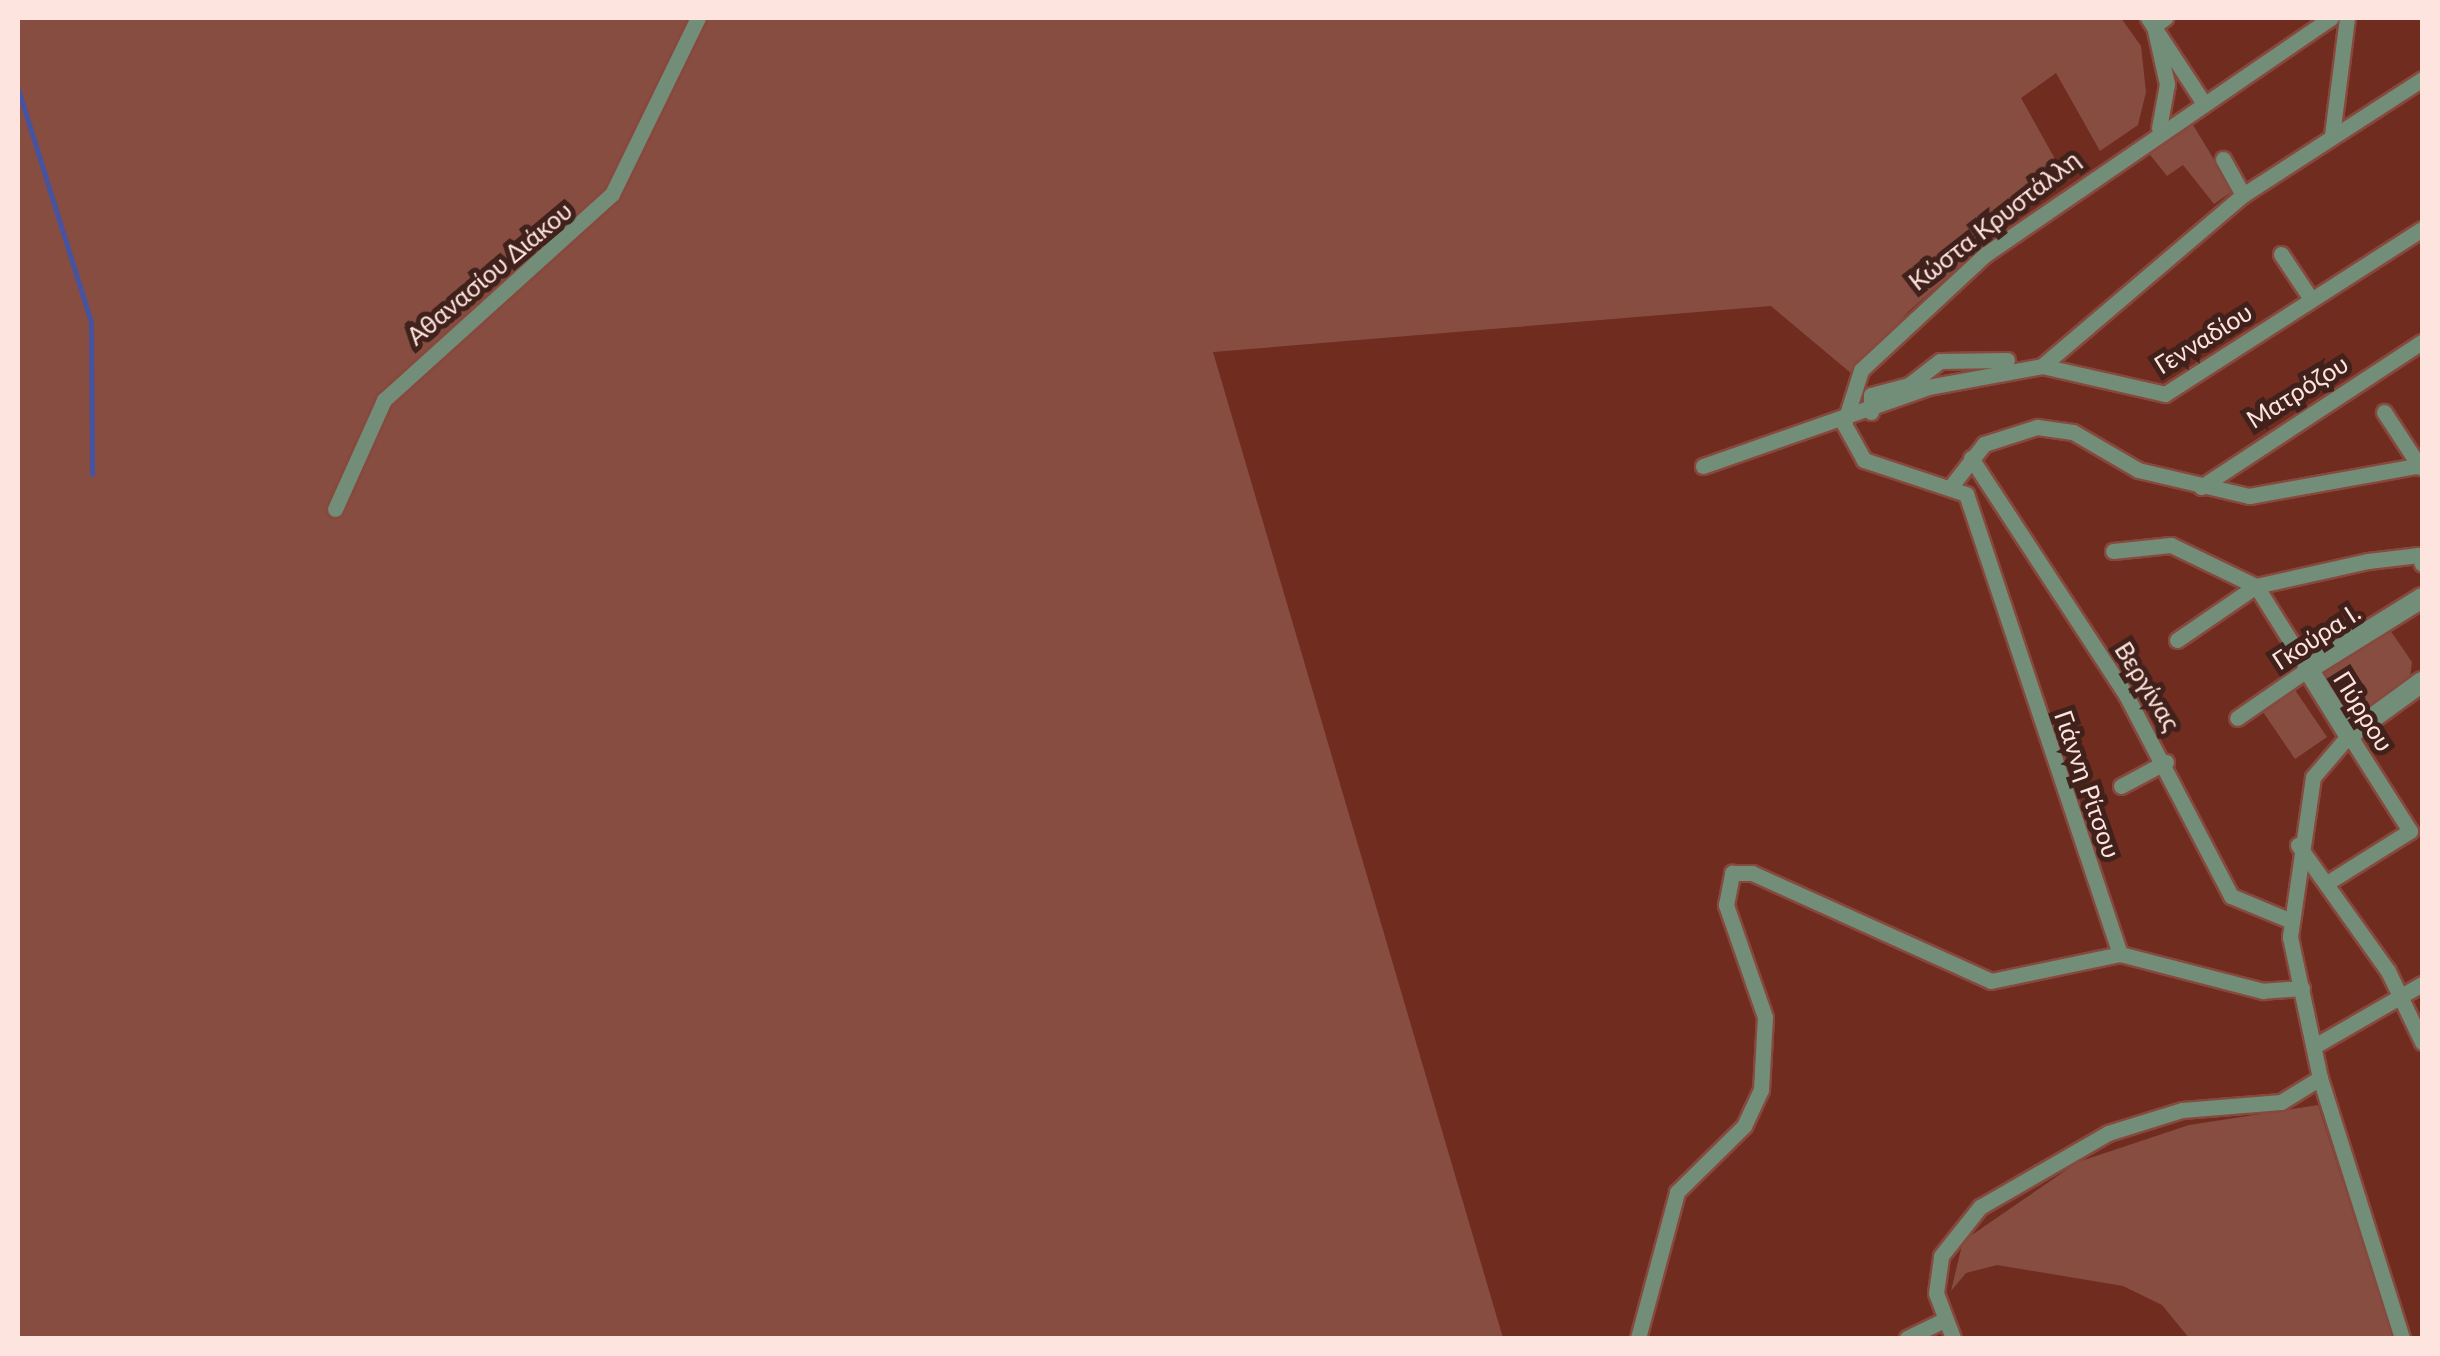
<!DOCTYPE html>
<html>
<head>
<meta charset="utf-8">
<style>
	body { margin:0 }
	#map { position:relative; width:2440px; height:1356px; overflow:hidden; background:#702c1f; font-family:Lato,sans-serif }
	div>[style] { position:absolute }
	.green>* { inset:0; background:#874d41 }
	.stream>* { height:5px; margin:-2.5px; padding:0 2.5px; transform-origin:2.5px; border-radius:2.5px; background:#4553a0 }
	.roads { filter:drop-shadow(2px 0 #87493e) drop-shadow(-2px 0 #87493e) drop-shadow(0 2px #87493e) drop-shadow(0 -2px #87493e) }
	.minor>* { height:15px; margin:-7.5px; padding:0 7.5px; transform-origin:7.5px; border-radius:7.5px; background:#728e79 }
	.tertiary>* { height:20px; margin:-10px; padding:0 10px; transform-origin:10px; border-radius:10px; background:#728e79 }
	span { translate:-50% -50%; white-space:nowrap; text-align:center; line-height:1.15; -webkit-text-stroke:10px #40211b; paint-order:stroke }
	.street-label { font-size:25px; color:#fee4de }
	.frame { position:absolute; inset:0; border:20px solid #fee4de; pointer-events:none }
</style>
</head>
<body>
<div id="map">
	<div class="green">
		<div style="clip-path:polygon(18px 18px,2121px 18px,2141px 46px,2146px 92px,2138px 125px,2100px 151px,2056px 73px,2021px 98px,2064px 175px,1909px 311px,1852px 374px,1771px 306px,1213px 352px,1503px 1338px,18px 1338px)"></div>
		<div style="clip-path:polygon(2187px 115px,2233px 191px,2214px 204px,2183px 165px,2167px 176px,2143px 146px)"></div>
		<div style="clip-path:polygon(2388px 627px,2412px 662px,2410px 678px,2342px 724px,2314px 673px)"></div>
		<div style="clip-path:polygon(2293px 687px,2327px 737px,2295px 759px,2261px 709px)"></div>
		<div style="clip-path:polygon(2318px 1105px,2393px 1338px,2189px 1338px,2162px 1305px,2123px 1286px,1997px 1265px,1966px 1273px,1951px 1291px,1963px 1241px,2078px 1162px,2189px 1125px)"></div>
	</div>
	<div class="stream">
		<div style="left:18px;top:89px;width:244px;rotate:72.6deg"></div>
		<div style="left:91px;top:322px;width:152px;rotate:89.6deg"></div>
	</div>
	<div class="roads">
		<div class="minor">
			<div style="left:2148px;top:18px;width:97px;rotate:56.8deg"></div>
			<div style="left:2159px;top:128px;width:45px;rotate:-79.7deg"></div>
			<div style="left:2167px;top:84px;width:59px;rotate:-102.6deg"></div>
			<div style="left:2154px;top:26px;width:14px;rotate:-36deg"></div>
			<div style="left:2332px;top:135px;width:118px;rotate:-82.7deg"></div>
			<div style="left:2223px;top:159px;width:41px;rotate:60.9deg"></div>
			<div style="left:2281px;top:254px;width:54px;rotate:56.3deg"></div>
			<div style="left:2042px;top:366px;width:264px;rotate:-40.4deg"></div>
			<div style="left:2243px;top:195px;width:213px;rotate:-32.9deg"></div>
			<div style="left:1871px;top:412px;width:17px;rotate:-90deg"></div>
			<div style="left:1871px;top:395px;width:39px;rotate:-15deg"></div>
			<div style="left:1909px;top:385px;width:39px;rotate:-38deg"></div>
			<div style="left:1940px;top:361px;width:67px;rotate:-0.9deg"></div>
			<div style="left:2384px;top:412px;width:66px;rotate:56.8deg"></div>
			<div style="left:1971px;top:458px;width:283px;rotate:56.8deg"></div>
			<div style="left:2126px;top:695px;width:227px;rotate:62.4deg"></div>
			<div style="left:2231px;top:896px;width:63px;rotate:22.5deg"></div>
			<div style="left:1703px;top:466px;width:238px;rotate:-19.3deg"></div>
			<div style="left:1928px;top:387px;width:116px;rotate:-10.4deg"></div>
			<div style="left:2042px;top:366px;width:126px;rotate:12.8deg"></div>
			<div style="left:2165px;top:394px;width:305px;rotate:-32.7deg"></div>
			<div style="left:1952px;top:485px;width:52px;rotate:-52deg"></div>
			<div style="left:1984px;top:444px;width:56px;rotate:-17.8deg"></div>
			<div style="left:2037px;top:427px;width:36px;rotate:8deg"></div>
			<div style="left:2073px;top:432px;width:75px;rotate:30.3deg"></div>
			<div style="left:2138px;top:470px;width:114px;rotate:13.2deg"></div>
			<div style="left:2249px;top:496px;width:176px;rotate:-10.2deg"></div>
			<div style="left:2201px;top:487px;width:264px;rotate:-33.3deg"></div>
			<div style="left:335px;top:509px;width:120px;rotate:-65.8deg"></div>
			<div style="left:384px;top:400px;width:307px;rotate:-42.1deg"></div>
			<div style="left:612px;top:194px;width:196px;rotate:-64deg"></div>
			<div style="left:2113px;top:551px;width:58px;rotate:-5.9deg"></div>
			<div style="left:2171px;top:545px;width:94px;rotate:25.8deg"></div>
			<div style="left:2256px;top:586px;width:98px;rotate:57.9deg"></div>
			<div style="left:2308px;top:669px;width:86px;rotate:145.4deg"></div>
			<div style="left:2177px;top:640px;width:96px;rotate:-34.4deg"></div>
			<div style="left:2256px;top:586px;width:115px;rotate:-12.6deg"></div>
			<div style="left:2368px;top:561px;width:51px;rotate:-6.7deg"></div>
			<div style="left:2419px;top:555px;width:9px;rotate:72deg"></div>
			<div style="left:2121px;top:786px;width:51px;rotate:-28.1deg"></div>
			<div style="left:2298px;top:845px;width:155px;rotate:54.5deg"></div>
			<div style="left:2388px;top:971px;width:79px;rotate:64.4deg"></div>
			<div style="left:2327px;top:883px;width:98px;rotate:-32.1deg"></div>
			<div style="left:2410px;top:831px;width:114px;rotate:-122.4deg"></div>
			<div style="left:2349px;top:735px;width:55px;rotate:130.6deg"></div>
			<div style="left:2313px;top:777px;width:162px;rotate:98.2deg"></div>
			<div style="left:2290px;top:937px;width:144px;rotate:78deg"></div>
			<div style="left:2320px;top:1078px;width:273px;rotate:72.5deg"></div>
			<div style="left:2302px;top:988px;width:39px;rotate:176deg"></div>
			<div style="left:2263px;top:991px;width:148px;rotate:-165.5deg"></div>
			<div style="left:2120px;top:954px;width:485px;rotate:-108.5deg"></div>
			<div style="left:1966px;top:494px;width:108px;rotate:-161.6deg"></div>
			<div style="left:1864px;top:460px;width:41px;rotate:-119.1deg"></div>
			<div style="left:1844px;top:424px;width:57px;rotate:-72.5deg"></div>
			<div style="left:1861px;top:370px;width:171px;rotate:-42.9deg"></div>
			<div style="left:1986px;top:254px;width:418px;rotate:-34.4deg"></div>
			<div style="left:2318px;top:1044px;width:120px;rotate:-30deg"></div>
			<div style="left:1638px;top:1338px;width:151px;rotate:-75deg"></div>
			<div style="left:1677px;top:1192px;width:94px;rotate:-44.6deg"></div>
			<div style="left:1744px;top:1126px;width:40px;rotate:-65deg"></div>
			<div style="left:1761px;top:1090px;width:73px;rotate:-86.9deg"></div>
			<div style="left:1765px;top:1017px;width:119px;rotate:-109.2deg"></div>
			<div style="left:1726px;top:905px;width:33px;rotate:-79deg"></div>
			<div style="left:1732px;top:873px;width:20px"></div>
			<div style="left:1752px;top:873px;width:262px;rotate:24.3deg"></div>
			<div style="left:1991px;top:981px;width:132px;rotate:-11.8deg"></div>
			<div style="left:1907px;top:1338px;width:39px;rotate:-26deg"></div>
			<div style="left:1953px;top:1338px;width:48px;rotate:-110.7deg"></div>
			<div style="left:1936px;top:1293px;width:37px;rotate:-82deg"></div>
			<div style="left:1941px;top:1256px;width:63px;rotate:-51.5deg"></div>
			<div style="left:1980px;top:1207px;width:148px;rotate:-30deg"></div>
			<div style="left:2108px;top:1133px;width:77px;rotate:-17.3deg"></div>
			<div style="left:2182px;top:1110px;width:99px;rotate:-4.6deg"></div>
			<div style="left:2281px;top:1102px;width:46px;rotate:-31.6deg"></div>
		</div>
		<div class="tertiary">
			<div style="left:2422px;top:598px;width:134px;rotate:148.1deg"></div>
			<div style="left:2308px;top:669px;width:78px;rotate:58.2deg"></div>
			<div style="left:2349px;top:735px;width:90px;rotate:-36deg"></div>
		</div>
	</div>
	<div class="street-label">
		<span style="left:1994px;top:220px;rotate:-38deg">Κώστα Κρυστάλλη</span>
		<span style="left:489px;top:273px;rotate:-40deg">Αθανασίου Διάκου</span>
		<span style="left:2203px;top:338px;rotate:-32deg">Γενναδίου</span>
		<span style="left:2297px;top:391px;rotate:-32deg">Ματρόζου</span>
		<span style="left:2316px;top:636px;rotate:-33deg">Γκούρα Ι.</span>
		<span style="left:2148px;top:686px;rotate:58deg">Βεργίνας</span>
		<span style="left:2364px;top:711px;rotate:58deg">Πύρρου</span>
		<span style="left:2088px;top:784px;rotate:71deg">Γιάννη Ρίτσου</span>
	</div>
	<div class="frame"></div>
</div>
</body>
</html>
